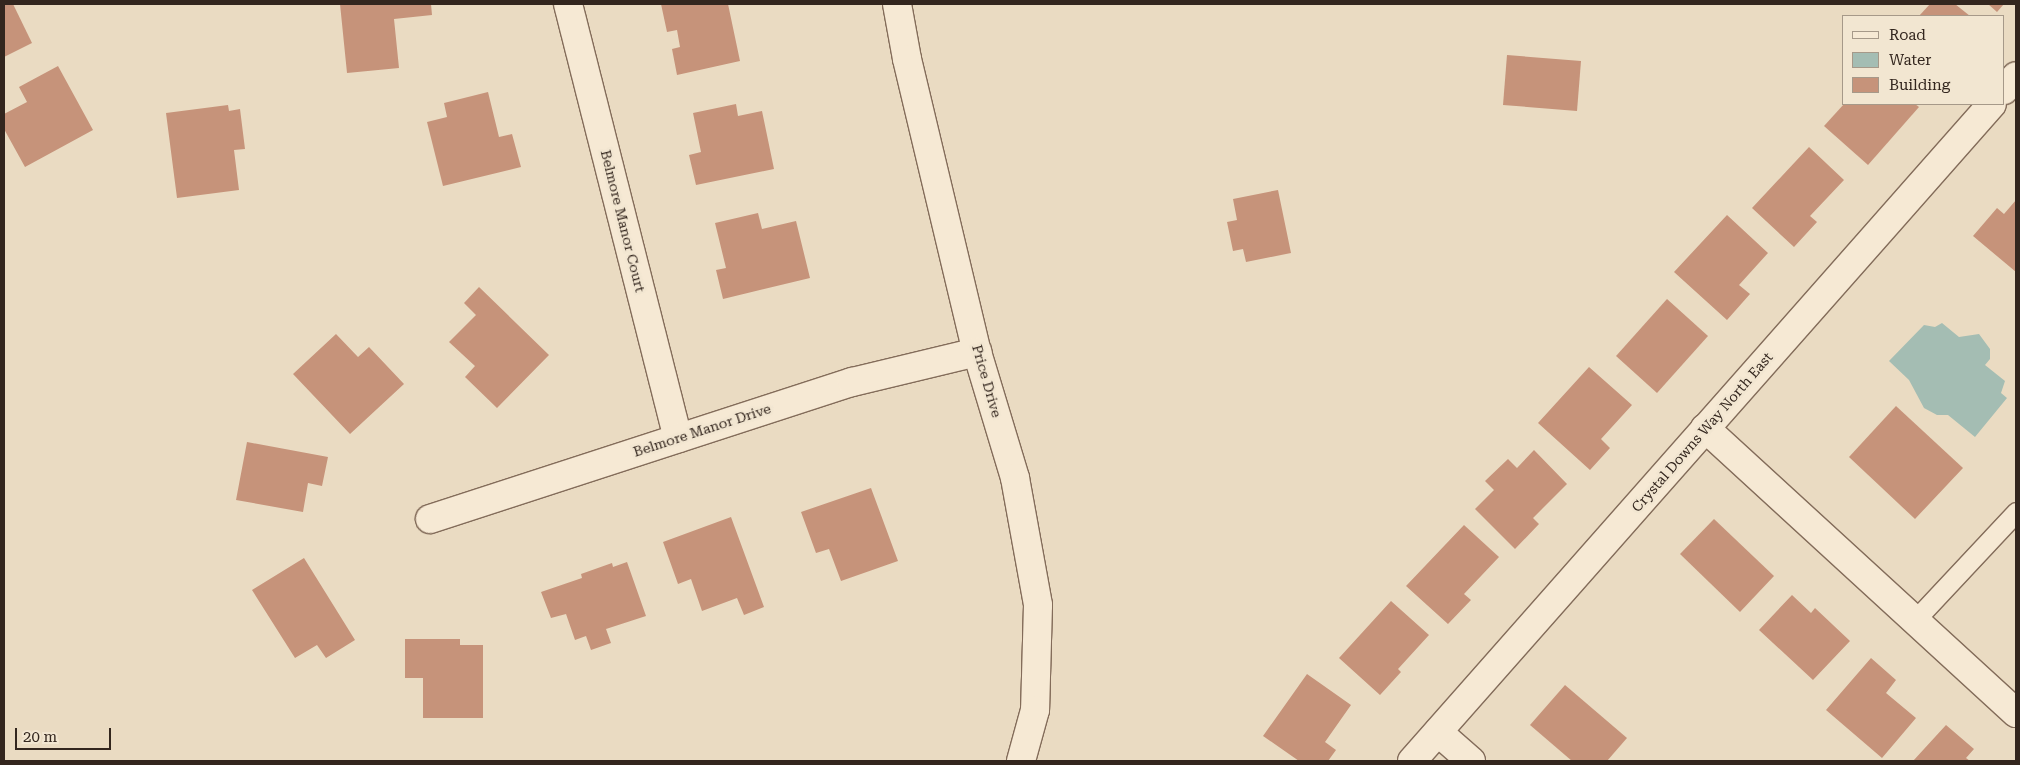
<!DOCTYPE html>
<html>
<head>
<meta charset="utf-8">
<style>
	body { margin:0 }
	#map { position:relative; width:2020px; height:765px; overflow:hidden; background:#eadbc2; font-family:"Roboto Serif",serif }
	div>[style] { position:absolute }
	.water>* { inset:0; background:#a4bdb3 }
	.building>* { inset:0; background:#c6937a }
	.roads { filter:drop-shadow(1px 0 #836c5a) drop-shadow(-1px 0 #836c5a) drop-shadow(0 1px #836c5a) drop-shadow(0 -1px #836c5a) }
	.lane>* { height:19px; margin:-9.5px; padding:0 9.5px; transform-origin:9.5px; border-radius:9.5px; background:#f6e9d4 }
	.street>* { height:28px; margin:-14px; padding:0 14px; transform-origin:14px; border-radius:14px; background:#f6e9d4 }
	span { translate:-50% -50%; white-space:nowrap; text-align:center; line-height:1.15; -webkit-text-stroke:5px #f2e6d1; paint-order:stroke }
	.street-label { font-size:14px; color:#33261e }
	.frame { position:absolute; inset:0; border:5px solid #33261e; pointer-events:none }
	.legend { position:absolute; left:1842px; top:15px; width:162px; height:90px; box-sizing:border-box; background:#f2e6d1; border:1px solid #a69989; margin:0; padding:6px 9px; list-style:none; font-size:15px; color:#33261e }
	.legend li { display:flex; align-items:center; gap:10px; height:25px }
	.legend b { width:25px; border:1px solid #a69989 }
	.scale { position:absolute; left:15px; top:728px; width:96px; height:22px; box-sizing:border-box; border:2px solid #33261e; border-top:0; padding-left:6px; font-size:15px; line-height:18px; white-space:nowrap; color:#33261e; -webkit-text-stroke:4px #f2e6d1; paint-order:stroke }
</style>
</head>
<body>
<div id="map">
	<div class="water">
		<div style="clip-path:polygon(1942px 323px,1959px 337px,1979px 334px,1990px 349px,1990px 359px,1985px 365px,2005px 381px,2001px 393px,2007px 398px,1975px 437px,1948px 415px,1937px 415px,1924px 408px,1909px 380px,1889px 361px,1924px 325px,1935px 327px)"></div>
	</div>
	<div class="building">
		<div style="clip-path:polygon(4px 4px,13px 4px,32px 43px,4px 57px)"></div>
		<div style="clip-path:polygon(340px 4px,431px 4px,432px 15px,394px 19px,399px 68px,347px 73px)"></div>
		<div style="clip-path:polygon(661px 4px,728px 4px,740px 61px,677px 75px,672px 49px,680px 47px,677px 30px,667px 32px)"></div>
		<div style="clip-path:polygon(1930px 4px,1955px 4px,1970px 16px,1919px 16px)"></div>
		<div style="clip-path:polygon(1988px 4px,2004px 4px,1997px 12px)"></div>
		<div style="clip-path:polygon(1507px 55px,1581px 61px,1577px 111px,1503px 105px)"></div>
		<div style="clip-path:polygon(58px 66px,93px 130px,25px 167px,4px 129px,4px 114px,27px 102px,19px 87px)"></div>
		<div style="clip-path:polygon(488px 92px,499px 137px,512px 134px,521px 167px,443px 186px,427px 122px,447px 117px,444px 103px)"></div>
		<div style="clip-path:polygon(736px 104px,738px 116px,762px 111px,774px 169px,696px 185px,689px 155px,701px 152px,693px 113px)"></div>
		<div style="clip-path:polygon(1844px 104px,1915px 104px,1919px 107px,1868px 165px,1824px 126px)"></div>
		<div style="clip-path:polygon(228px 105px,229px 111px,240px 109px,245px 149px,234px 150px,239px 190px,177px 198px,166px 113px)"></div>
		<div style="clip-path:polygon(1809px 147px,1844px 180px,1810px 216px,1817px 222px,1794px 247px,1752px 208px)"></div>
		<div style="clip-path:polygon(1278px 190px,1291px 253px,1246px 262px,1243px 249px,1233px 251px,1227px 222px,1237px 220px,1233px 199px)"></div>
		<div style="clip-path:polygon(2016px 200px,2016px 272px,1973px 236px,1997px 208px,2004px 214px)"></div>
		<div style="clip-path:polygon(758px 213px,762px 229px,796px 221px,810px 278px,723px 299px,716px 270px,726px 268px,715px 223px)"></div>
		<div style="clip-path:polygon(1727px 215px,1768px 253px,1739px 285px,1750px 294px,1727px 320px,1674px 272px)"></div>
		<div style="clip-path:polygon(479px 287px,549px 355px,497px 408px,465px 377px,475px 366px,449px 342px,476px 315px,464px 303px)"></div>
		<div style="clip-path:polygon(1667px 299px,1708px 336px,1657px 393px,1616px 356px)"></div>
		<div style="clip-path:polygon(336px 334px,358px 357px,369px 347px,404px 384px,350px 434px,293px 374px)"></div>
		<div style="clip-path:polygon(1589px 367px,1632px 405px,1601px 439px,1610px 448px,1590px 470px,1538px 423px)"></div>
		<div style="clip-path:polygon(1896px 406px,1963px 468px,1915px 519px,1849px 457px)"></div>
		<div style="clip-path:polygon(247px 442px,328px 457px,322px 486px,308px 483px,303px 512px,236px 500px)"></div>
		<div style="clip-path:polygon(1534px 450px,1567px 484px,1533px 518px,1539px 524px,1515px 549px,1475px 509px,1494px 490px,1485px 481px,1508px 459px,1517px 468px)"></div>
		<div style="clip-path:polygon(871px 488px,898px 561px,841px 581px,829px 549px,816px 553px,801px 512px)"></div>
		<div style="clip-path:polygon(731px 517px,764px 607px,744px 615px,737px 598px,702px 611px,691px 579px,678px 584px,663px 542px)"></div>
		<div style="clip-path:polygon(1714px 519px,1774px 576px,1740px 612px,1680px 554px)"></div>
		<div style="clip-path:polygon(1464px 525px,1499px 557px,1464px 594px,1471px 600px,1448px 624px,1406px 586px)"></div>
		<div style="clip-path:polygon(304px 558px,355px 640px,326px 658px,317px 645px,295px 658px,252px 590px)"></div>
		<div style="clip-path:polygon(627px 562px,646px 616px,606px 629px,611px 643px,591px 650px,586px 636px,575px 640px,566px 614px,551px 618px,541px 592px,582px 578px,581px 574px,612px 563px,613px 567px)"></div>
		<div style="clip-path:polygon(1792px 595px,1811px 613px,1815px 608px,1850px 641px,1813px 680px,1759px 630px)"></div>
		<div style="clip-path:polygon(1391px 601px,1429px 635px,1398px 669px,1401px 672px,1380px 695px,1339px 658px)"></div>
		<div style="clip-path:polygon(405px 639px,460px 639px,460px 645px,483px 645px,483px 718px,423px 718px,423px 678px,405px 678px)"></div>
		<div style="clip-path:polygon(1871px 658px,1896px 680px,1886px 693px,1916px 718px,1882px 758px,1826px 710px)"></div>
		<div style="clip-path:polygon(1307px 674px,1351px 705px,1325px 742px,1336px 750px,1328px 761px,1299px 761px,1263px 736px)"></div>
		<div style="clip-path:polygon(1565px 685px,1627px 738px,1607px 761px,1572px 761px,1530px 725px)"></div>
		<div style="clip-path:polygon(1946px 725px,1974px 749px,1966px 758px,1970px 761px,1913px 761px)"></div>
	</div>
	<div class="roads">
		<div class="lane">
			<div style="left:1915px;top:620px;width:148px;rotate:-46.9deg"></div>
		</div>
		<div class="street">
			<div style="left:568px;top:4px;width:448px;rotate:75.8deg"></div>
			<div style="left:897px;top:4px;width:56px;rotate:79.7deg"></div>
			<div style="left:907px;top:59px;width:301px;rotate:76.6deg"></div>
			<div style="left:977px;top:352px;width:132px;rotate:73.2deg"></div>
			<div style="left:1015px;top:478px;width:129px;rotate:79.7deg"></div>
			<div style="left:1038px;top:605px;width:105px;rotate:91.6deg"></div>
			<div style="left:1035px;top:710px;width:53px;rotate:105.4deg"></div>
			<div style="left:2004px;top:90px;width:18px;rotate:-49deg"></div>
			<div style="left:1705px;top:428px;width:422px;rotate:42.5deg"></div>
			<div style="left:430px;top:519px;width:444px;rotate:-18deg"></div>
			<div style="left:852px;top:382px;width:129px;rotate:-13.5deg"></div>
			<div style="left:1438px;top:732px;width:44px;rotate:41.3deg"></div>
			<div style="left:1412px;top:761px;width:876px;rotate:-48.56deg"></div>
		</div>
	</div>
	<div class="street-label">
		<span style="left:623px;top:221px;rotate:76deg">Belmore Manor Court</span>
		<span style="left:987px;top:381px;rotate:74deg">Price Drive</span>
		<span style="left:702px;top:430px;rotate:-18deg">Belmore Manor Drive</span>
		<span style="left:1702px;top:432px;rotate:-49deg">Crystal Downs Way North East</span>
	</div>
	<div class="frame"></div>
	<ul class="legend">
	<li><b style="height:6px;background:#f6e9d4"></b>Road</li>
	<li><b style="height:14px;background:#a4bdb3"></b>Water</li>
	<li><b style="height:14px;background:#c6937a"></b>Building</li>
	</ul>
	<div class="scale">20 m</div>
</div>
</body>
</html>
